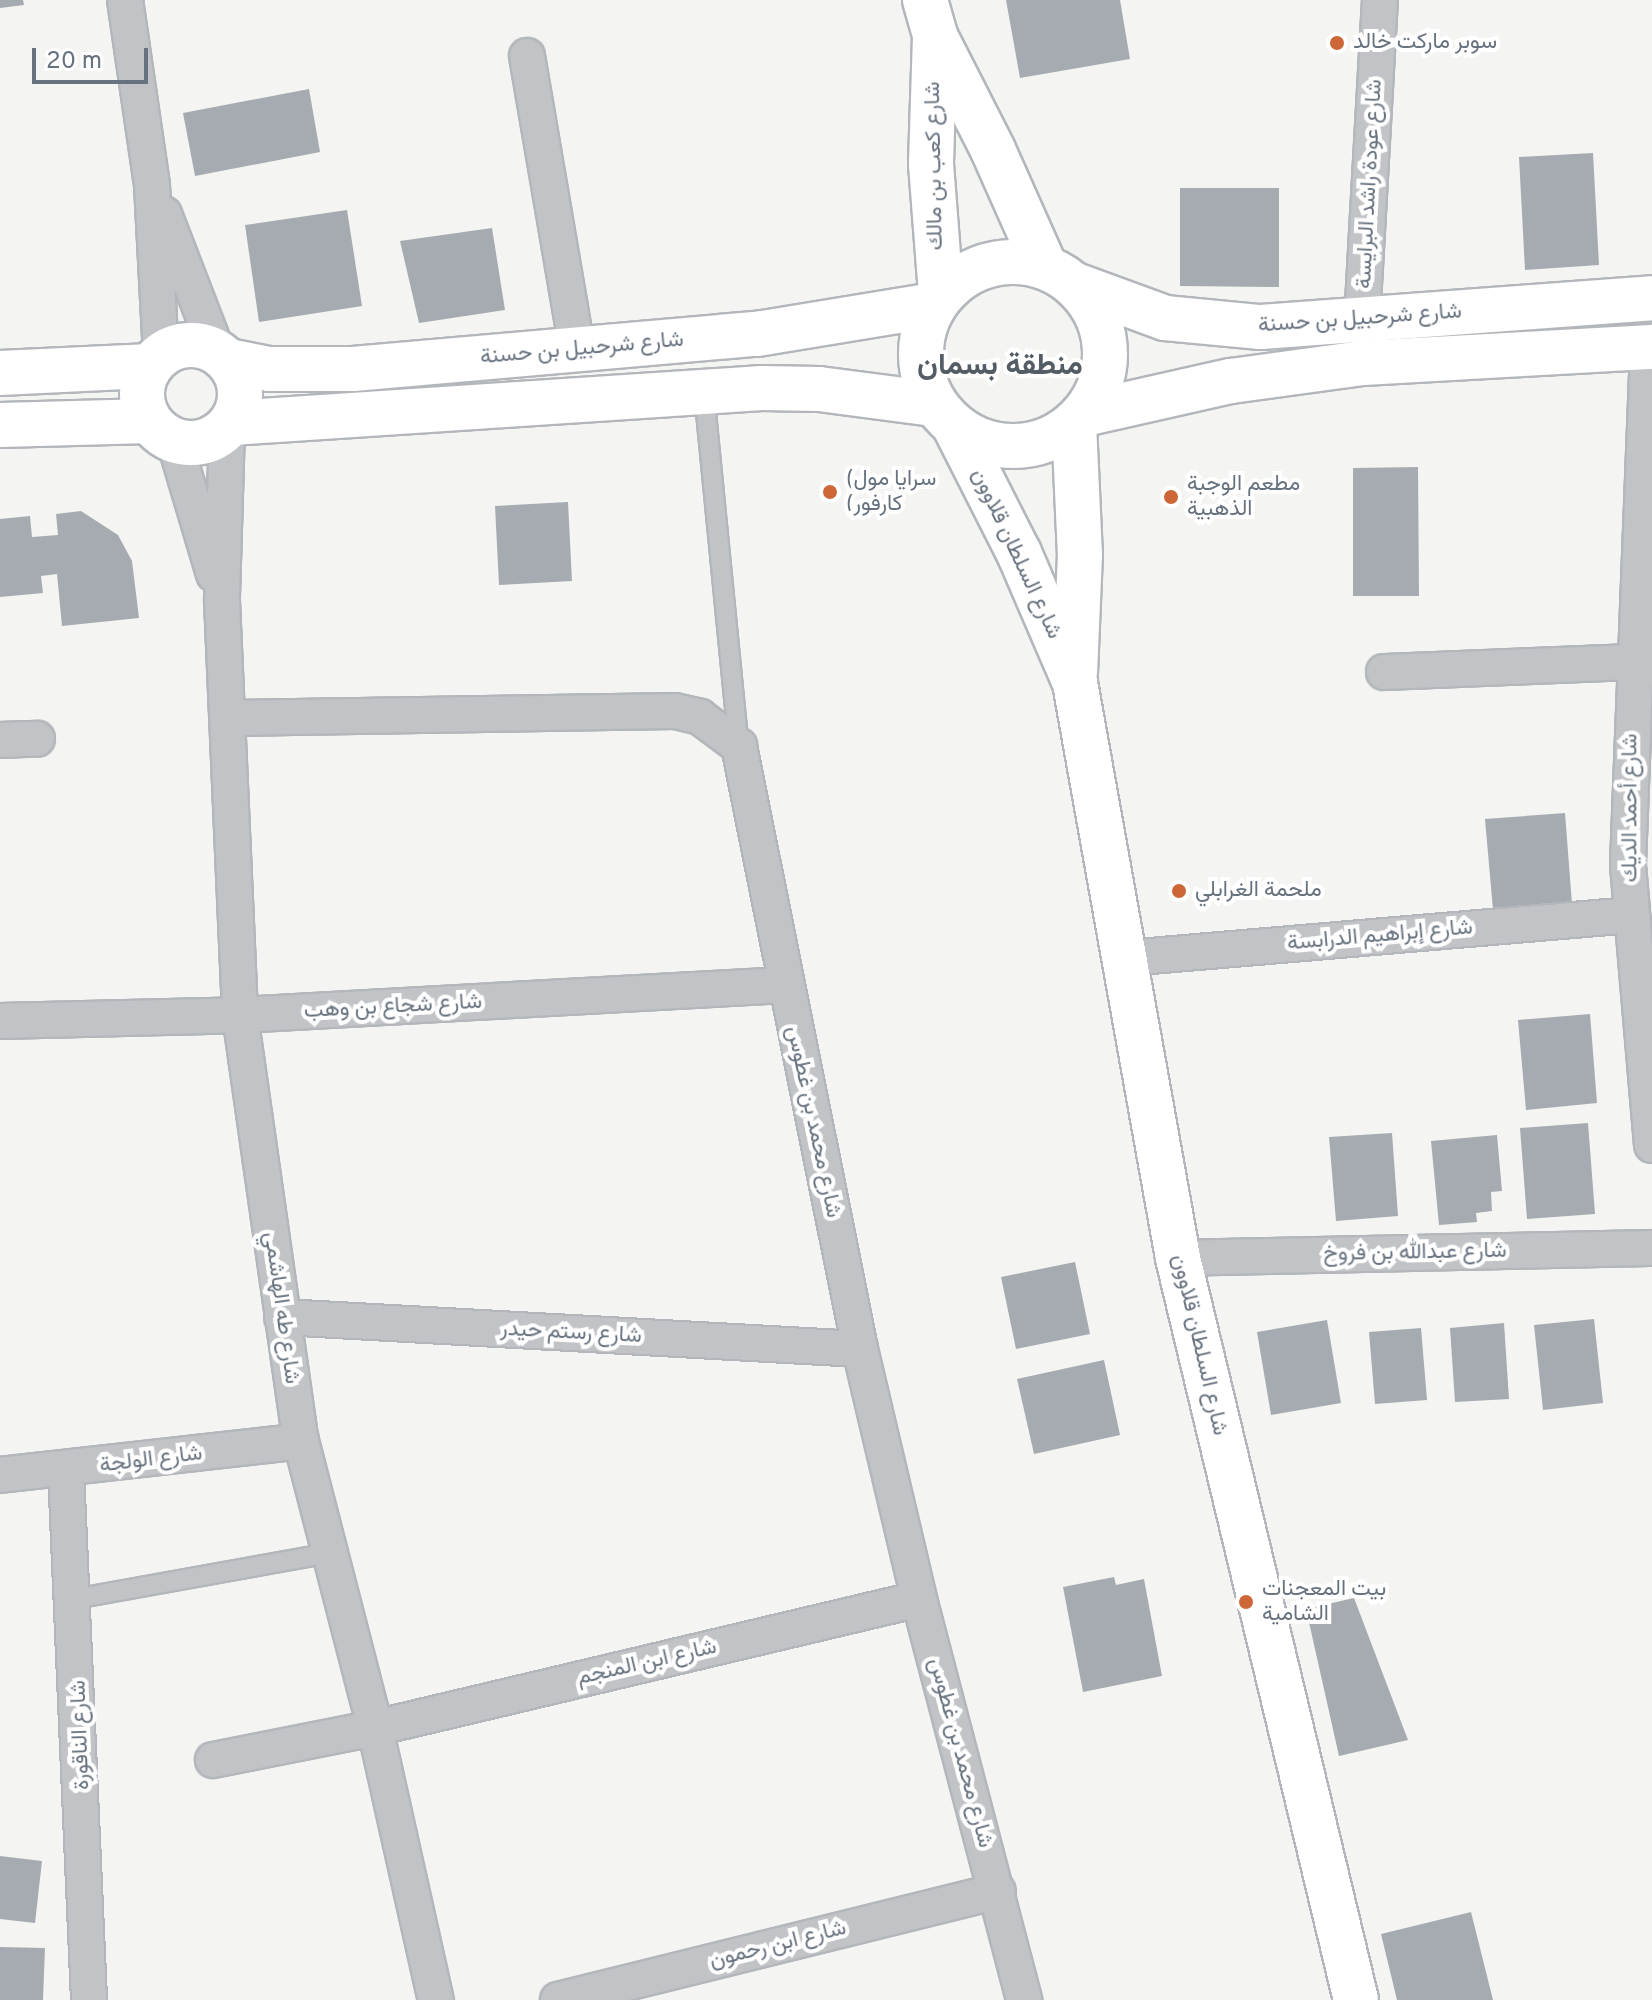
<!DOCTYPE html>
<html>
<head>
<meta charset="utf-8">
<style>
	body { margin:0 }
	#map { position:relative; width:1652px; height:2000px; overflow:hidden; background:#f4f5f2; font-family:Overpass,Vazirmatn,sans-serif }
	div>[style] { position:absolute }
	.building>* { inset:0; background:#a5abb1 }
	.roads { filter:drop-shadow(2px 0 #b3b7bb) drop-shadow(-2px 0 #b3b7bb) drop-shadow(0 2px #b3b7bb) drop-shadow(0 -2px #b3b7bb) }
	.lane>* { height:18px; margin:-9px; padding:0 9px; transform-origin:9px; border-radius:9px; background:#c1c3c6 }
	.street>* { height:34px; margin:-17px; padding:0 17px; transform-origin:17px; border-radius:17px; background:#c1c3c6 }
	.secondary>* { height:44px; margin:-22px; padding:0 22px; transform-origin:22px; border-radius:22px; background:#fff }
	.secondary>.ring { margin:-22px; padding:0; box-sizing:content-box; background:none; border:44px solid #fff; border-radius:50% }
	.dots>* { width:22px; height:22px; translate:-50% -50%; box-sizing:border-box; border:4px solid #fff; border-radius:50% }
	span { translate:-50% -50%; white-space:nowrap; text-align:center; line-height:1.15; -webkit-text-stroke:8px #fff; paint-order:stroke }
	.poi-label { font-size:22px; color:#67727f }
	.left { translate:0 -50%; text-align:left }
	.street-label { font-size:22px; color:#67727f }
	.district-label { font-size:30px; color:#545c65; font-weight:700 }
	.scale { position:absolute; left:32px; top:48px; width:116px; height:36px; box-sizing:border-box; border:4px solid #67727f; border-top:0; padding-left:10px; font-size:24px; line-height:28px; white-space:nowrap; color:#67727f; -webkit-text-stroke:6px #fff; paint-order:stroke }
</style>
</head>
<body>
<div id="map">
	<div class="building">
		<div style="clip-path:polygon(0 0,23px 0,24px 5px,0 8px)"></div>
		<div style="clip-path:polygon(1006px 0,1120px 0,1130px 59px,1020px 78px)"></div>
		<div style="clip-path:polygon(309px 89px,320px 152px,195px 176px,183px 113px)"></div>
		<div style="clip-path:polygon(1593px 153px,1599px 265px,1525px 270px,1519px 157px)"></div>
		<div style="clip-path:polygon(1180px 188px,1279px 188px,1279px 287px,1180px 286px)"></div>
		<div style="clip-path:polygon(347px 210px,362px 306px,259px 322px,245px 225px)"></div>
		<div style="clip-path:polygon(492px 228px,505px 310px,419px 323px,400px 241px)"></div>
		<div style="clip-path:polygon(1418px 467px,1419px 596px,1353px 596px,1353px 468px)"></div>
		<div style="clip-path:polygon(568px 502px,572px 581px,499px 585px,495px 506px)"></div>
		<div style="clip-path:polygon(81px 511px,118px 535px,132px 561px,139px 618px,62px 626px,57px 574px,41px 576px,43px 593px,0 597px,0 519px,30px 516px,32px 537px,58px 535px,56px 514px)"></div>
		<div style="clip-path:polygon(1565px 813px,1572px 904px,1493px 910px,1485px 819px)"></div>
		<div style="clip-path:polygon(1590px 1014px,1597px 1103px,1526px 1110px,1518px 1020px)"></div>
		<div style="clip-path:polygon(1588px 1123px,1595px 1214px,1527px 1219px,1520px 1128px)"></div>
		<div style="clip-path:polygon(1392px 1133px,1398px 1216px,1336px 1221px,1329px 1137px)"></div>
		<div style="clip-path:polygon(1497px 1135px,1502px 1191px,1491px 1192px,1492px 1211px,1476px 1213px,1477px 1222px,1439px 1225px,1431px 1141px)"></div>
		<div style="clip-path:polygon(1075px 1262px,1090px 1334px,1016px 1349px,1001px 1277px)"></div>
		<div style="clip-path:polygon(1594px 1319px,1603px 1403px,1543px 1410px,1534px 1325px)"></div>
		<div style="clip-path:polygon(1327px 1320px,1341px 1403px,1271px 1415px,1257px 1332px)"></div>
		<div style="clip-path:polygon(1504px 1323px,1509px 1399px,1455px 1402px,1450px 1328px)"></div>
		<div style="clip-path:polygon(1421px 1328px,1427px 1400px,1375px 1404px,1369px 1332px)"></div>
		<div style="clip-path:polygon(1104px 1360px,1120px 1435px,1034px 1454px,1017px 1379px)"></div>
		<div style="clip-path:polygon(1114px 1577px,1116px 1585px,1144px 1579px,1162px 1676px,1083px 1692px,1063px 1587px)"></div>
		<div style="clip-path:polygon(1354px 1598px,1408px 1740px,1339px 1756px,1306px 1609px)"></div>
		<div style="clip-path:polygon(0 1856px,42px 1861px,35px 1923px,0 1919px)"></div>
		<div style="clip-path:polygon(1471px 1912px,1493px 2000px,1397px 2000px,1381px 1934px)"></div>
		<div style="clip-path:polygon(0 1947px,45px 1948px,43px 2000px,0 2000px)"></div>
	</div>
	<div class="roads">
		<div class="lane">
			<div style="left:704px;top:392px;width:356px;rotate:84.4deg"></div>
			<div style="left:74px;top:1599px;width:260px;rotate:-10.2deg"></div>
		</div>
		<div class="street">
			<div style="left:125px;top:0;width:187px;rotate:81.7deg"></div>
			<div style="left:152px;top:185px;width:170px;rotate:87deg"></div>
			<div style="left:527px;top:56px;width:298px;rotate:80.3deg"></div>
			<div style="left:164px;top:214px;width:147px;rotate:68.9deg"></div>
			<div style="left:1362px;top:321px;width:322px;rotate:-86.8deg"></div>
			<div style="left:1648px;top:348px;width:517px;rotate:92.22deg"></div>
			<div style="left:1628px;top:865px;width:281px;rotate:85.1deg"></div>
			<div style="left:227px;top:428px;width:173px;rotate:91.7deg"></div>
			<div style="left:222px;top:601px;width:414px;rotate:87.5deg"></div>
			<div style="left:240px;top:1015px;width:430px;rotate:81.9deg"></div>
			<div style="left:301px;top:1441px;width:296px;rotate:75.5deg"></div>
			<div style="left:375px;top:1728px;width:279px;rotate:77.4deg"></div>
			<div style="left:174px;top:440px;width:140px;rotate:73.4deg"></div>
			<div style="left:1384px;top:672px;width:249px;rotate:-2.3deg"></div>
			<div style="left:230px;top:718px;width:445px;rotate:-0.9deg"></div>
			<div style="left:675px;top:711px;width:26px;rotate:13deg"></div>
			<div style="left:700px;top:717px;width:49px;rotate:36.6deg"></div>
			<div style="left:739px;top:746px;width:615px;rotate:78.65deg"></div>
			<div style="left:860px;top:1349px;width:257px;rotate:76.7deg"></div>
			<div style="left:919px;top:1599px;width:415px;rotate:75.3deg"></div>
			<div style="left:0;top:740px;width:37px;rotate:-2deg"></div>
			<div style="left:1127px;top:958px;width:507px;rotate:-4.87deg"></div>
			<div style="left:0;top:1021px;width:240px;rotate:-1.4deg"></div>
			<div style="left:240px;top:1015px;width:546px;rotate:-3.15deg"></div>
			<div style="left:1178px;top:1258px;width:474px;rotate:-1.2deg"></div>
			<div style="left:282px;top:1317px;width:579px;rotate:3.17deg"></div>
			<div style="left:66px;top:1471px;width:529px;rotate:87.51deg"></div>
			<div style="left:0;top:1475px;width:303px;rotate:-6.4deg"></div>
			<div style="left:213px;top:1760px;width:165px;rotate:-11.2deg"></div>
			<div style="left:375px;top:1728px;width:559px;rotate:-13.34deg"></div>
			<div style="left:558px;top:2000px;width:453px;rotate:-13.9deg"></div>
		</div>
		<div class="secondary">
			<div style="left:925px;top:0;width:37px;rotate:74deg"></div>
			<div style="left:935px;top:36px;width:128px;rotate:63deg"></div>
			<div style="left:993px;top:150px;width:128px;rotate:66deg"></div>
			<div style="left:935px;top:36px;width:128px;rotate:91.8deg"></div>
			<div style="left:931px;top:164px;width:131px;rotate:85.6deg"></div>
			<div class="ring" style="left:921px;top:262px;width:140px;height:140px"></div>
			<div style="left:1075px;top:285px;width:96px;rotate:20.1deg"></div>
			<div style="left:1165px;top:318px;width:96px;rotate:5.4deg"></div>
			<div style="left:1261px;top:327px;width:392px;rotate:-4.2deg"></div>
			<div class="ring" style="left:142px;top:345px;width:54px;height:54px"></div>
			<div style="left:229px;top:361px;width:41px;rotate:11.3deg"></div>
			<div style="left:269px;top:369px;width:84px"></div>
			<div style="left:353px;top:369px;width:406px;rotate:-5deg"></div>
			<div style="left:757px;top:334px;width:179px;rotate:-9.3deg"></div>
			<div style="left:0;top:373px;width:151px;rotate:-2.7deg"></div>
			<div style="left:1084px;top:414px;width:151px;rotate:-12.7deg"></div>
			<div style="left:1231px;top:381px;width:133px;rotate:-7.8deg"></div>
			<div style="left:1363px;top:363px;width:289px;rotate:-3.2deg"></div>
			<div style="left:231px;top:423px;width:532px;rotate:-3.77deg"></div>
			<div style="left:762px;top:388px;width:57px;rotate:1deg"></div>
			<div style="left:819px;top:389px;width:117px;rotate:7.4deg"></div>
			<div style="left:1074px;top:424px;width:130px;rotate:87.4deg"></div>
			<div style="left:1080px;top:554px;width:118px;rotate:92.4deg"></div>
			<div style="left:0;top:425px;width:150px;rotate:-1.5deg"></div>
			<div style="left:955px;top:427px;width:141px;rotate:63.1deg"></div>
			<div style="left:1019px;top:553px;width:142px;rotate:66.7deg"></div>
			<div style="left:1075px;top:683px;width:584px;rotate:79.84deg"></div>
			<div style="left:1178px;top:1258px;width:763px;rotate:76.51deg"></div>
		</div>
	</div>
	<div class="dots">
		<div style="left:1337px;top:43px;background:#ce6738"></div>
		<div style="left:830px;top:492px;background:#ce6738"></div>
		<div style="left:1171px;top:497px;background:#ce6738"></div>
		<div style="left:1179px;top:891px;background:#ce6738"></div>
		<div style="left:1246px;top:1602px;background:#ce6738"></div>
	</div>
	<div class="poi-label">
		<span class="left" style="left:1353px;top:43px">سوبر ماركت خالد</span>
		<span class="left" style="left:846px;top:492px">(سرايا مول<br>(كارفور</span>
		<span class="left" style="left:1187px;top:497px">مطعم الوجبة<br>الذهبية</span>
		<span class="left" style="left:1195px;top:891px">ملحمة الغرابلي</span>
		<span class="left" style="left:1262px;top:1602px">بيت المعجنات<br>الشامية</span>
	</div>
	<div class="street-label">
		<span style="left:935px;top:166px;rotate:-91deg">شارع كعب بن مالك</span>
		<span style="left:1370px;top:184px;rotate:-87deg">شارع عودة راشد البرايسة</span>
		<span style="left:1360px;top:319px;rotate:-4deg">شارع شرحبيل بن حسنة</span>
		<span style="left:582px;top:349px;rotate:-5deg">شارع شرحبيل بن حسنة</span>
		<span style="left:1016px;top:554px;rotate:65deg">شارع السلطان قلاوون</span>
		<span style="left:1631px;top:808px;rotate:-90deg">شارع أحمد الديك</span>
		<span style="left:1380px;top:936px;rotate:-5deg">شارع إبراهيم الدرابسة</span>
		<span style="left:393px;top:1007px;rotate:-3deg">شارع شجاع بن وهب</span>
		<span style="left:813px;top:1122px;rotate:78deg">شارع محمد بن غطوس</span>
		<span style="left:1415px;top:1253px;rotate:-1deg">شارع عبدالله بن فروخ</span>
		<span style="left:281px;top:1308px;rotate:82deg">شارع طه الهاشمي</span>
		<span style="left:571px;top:1333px;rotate:3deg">شارع رستم حيدر</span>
		<span style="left:1199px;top:1345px;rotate:77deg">شارع السلطان قلاوون</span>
		<span style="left:151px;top:1460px;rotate:-7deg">شارع الولجة</span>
		<span style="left:647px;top:1663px;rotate:-13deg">شارع ابن المنجم</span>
		<span style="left:81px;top:1735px;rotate:-92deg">شارع الناقورة</span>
		<span style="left:960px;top:1753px;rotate:75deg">شارع محمد بن غطوس</span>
		<span style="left:778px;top:1945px;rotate:-14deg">شارع ابن رحمون</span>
	</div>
	<div class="district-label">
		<span style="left:1000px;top:367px">منطقة بسمان</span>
	</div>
	<div class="scale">20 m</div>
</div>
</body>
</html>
